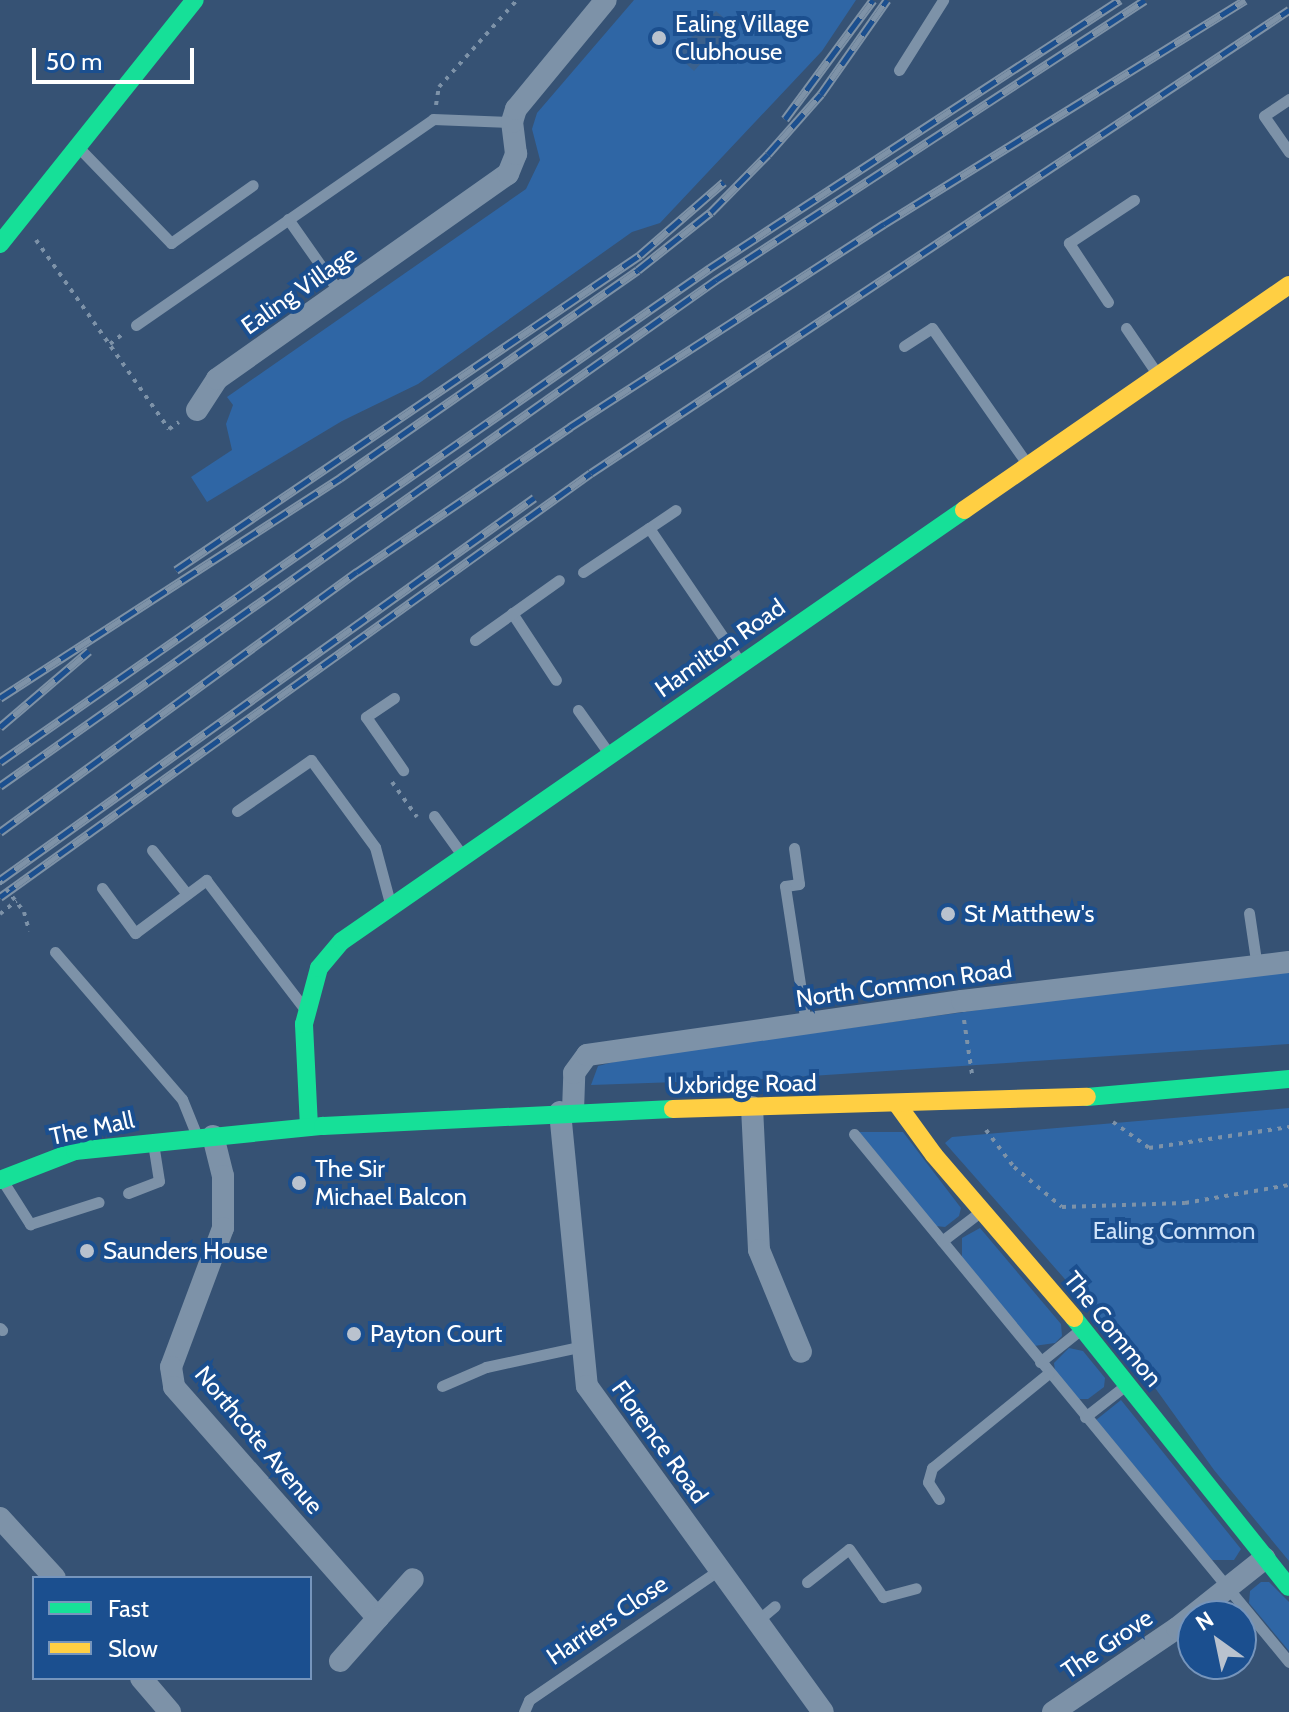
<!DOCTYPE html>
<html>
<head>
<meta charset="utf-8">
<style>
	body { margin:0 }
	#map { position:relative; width:1289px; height:1712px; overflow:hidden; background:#365274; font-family:Cabin,sans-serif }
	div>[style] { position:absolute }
	.green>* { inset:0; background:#2f66a5 }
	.water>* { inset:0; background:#3b618d }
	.path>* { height:4px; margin-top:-2px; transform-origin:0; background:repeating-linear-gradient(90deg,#7d92a8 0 4px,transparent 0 10px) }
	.lane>* { height:11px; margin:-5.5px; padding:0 5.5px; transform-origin:5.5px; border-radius:5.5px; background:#7d92a8 }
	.street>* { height:22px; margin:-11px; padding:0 11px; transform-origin:11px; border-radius:11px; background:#7d92a8 }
	.fast>* { height:18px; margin:-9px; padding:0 9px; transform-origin:9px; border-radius:9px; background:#16e098 }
	.slow>* { height:18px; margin:-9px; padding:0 9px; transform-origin:9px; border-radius:9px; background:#ffcf43 }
	.rail>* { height:9px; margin-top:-4.5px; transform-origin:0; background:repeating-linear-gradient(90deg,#1b4f8f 0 18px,#7e92a7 0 36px); box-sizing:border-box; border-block:2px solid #7e92a7 }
	.path-bridge>* { height:4px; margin-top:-2px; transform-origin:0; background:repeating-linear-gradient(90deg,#7d92a8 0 4px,transparent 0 10px) }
	.dots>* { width:22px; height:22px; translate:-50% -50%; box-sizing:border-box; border:4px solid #1b4f8f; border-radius:50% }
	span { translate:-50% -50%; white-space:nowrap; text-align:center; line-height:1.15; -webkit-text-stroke:8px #1b4f8f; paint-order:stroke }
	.poi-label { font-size:24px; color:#fff }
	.left { translate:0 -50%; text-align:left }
	.street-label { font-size:24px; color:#fff }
	.park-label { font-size:24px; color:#cfe3fa }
	.legend { position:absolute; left:32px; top:1576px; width:280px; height:104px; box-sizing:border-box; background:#1b4f8f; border:2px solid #7695bc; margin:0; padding:10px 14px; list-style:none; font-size:24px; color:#fff }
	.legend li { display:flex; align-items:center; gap:16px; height:40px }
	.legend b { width:40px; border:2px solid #7695bc }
	.north { position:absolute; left:1177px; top:1600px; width:80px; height:80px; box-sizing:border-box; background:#1b4f8f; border:2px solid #7695bc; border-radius:50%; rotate:327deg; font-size:22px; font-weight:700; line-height:32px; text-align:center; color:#fff }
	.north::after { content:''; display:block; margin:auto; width:28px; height:36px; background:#b9c2ce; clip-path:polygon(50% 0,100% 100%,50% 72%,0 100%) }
	.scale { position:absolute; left:32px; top:48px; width:162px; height:36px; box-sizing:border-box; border:4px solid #fff; border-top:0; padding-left:10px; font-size:24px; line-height:28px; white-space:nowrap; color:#fff; -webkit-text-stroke:6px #1b4f8f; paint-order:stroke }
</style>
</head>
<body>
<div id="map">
	<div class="green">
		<div style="clip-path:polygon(634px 0,856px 0,822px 51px,660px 223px,632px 232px,418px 384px,342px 421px,207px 502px,191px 477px,232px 450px,226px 424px,233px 405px,227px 397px,526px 189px,540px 160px,532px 129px,537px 113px)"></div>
		<div style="clip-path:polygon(1289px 967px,1289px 1044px,766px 1079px,591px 1085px,598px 1066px,625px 1059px)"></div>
		<div style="clip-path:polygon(1289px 1108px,1289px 1561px,1214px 1470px,1130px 1353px,945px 1143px,952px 1137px)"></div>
		<div style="clip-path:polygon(859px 1132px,903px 1132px,961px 1208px,959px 1216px,945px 1227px,936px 1226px)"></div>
		<div style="clip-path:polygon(980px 1228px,1061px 1324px,1062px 1336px,1055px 1343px,1034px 1346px,962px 1257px,962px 1238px)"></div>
		<div style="clip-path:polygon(1069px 1348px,1083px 1351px,1105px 1378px,1104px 1387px,1088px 1399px,1079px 1399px,1055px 1371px,1054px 1363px)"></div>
		<div style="clip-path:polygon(1121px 1400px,1241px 1549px,1234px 1560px,1212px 1560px,1096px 1420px)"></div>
		<div style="clip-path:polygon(1261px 1582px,1269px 1582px,1289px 1602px,1289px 1651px,1249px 1603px,1250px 1591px)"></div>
	</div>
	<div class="water">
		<div style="clip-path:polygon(716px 11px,734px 27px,694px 71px,676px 54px)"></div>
	</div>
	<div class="path">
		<div style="left:436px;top:105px;width:18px;rotate:-81deg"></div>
		<div style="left:439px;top:87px;width:117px;rotate:-48.1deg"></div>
		<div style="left:36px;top:240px;width:231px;rotate:54.9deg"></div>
		<div style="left:169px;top:429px;width:12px;rotate:-35deg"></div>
		<div style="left:110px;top:344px;width:18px;rotate:-38deg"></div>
		<div style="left:392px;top:782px;width:43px;rotate:54.5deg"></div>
		<div style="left:0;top:914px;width:21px;rotate:-39deg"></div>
		<div style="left:964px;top:1020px;width:55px;rotate:81.6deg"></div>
		<div style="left:1113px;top:1122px;width:44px;rotate:35.8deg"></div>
		<div style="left:1149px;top:1148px;width:142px;rotate:-8.5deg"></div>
		<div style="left:986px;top:1130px;width:46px;rotate:52.9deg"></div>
		<div style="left:1014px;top:1167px;width:62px;rotate:39.8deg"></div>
		<div style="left:1062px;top:1207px;width:123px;rotate:-1.9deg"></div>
		<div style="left:1185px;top:1203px;width:106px;rotate:-9.8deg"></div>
	</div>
	<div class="lane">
		<div style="left:899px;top:70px;width:83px;rotate:-57.8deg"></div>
		<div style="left:1289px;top:99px;width:30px;rotate:146deg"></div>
		<div style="left:1264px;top:116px;width:44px;rotate:55.2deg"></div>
		<div style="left:80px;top:149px;width:131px;rotate:45.9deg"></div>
		<div style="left:171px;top:243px;width:100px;rotate:-35.3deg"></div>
		<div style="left:288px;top:219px;width:90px;rotate:54.9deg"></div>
		<div style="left:1108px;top:302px;width:71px;rotate:-123.5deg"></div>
		<div style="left:1069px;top:243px;width:78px;rotate:-33.5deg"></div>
		<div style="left:136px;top:325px;width:361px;rotate:-34.7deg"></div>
		<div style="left:433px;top:119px;width:79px;rotate:2.2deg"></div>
		<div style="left:1126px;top:328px;width:57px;rotate:55.8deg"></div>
		<div style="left:904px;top:346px;width:33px;rotate:-33deg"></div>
		<div style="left:932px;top:328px;width:167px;rotate:55deg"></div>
		<div style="left:649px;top:528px;width:32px;rotate:-34deg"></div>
		<div style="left:583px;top:572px;width:79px;rotate:-33.7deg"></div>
		<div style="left:649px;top:528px;width:162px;rotate:55.8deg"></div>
		<div style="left:512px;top:613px;width:80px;rotate:56.7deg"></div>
		<div style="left:475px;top:640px;width:103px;rotate:-35.5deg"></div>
		<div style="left:394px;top:698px;width:34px;rotate:146deg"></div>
		<div style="left:366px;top:717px;width:65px;rotate:55.1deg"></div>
		<div style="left:578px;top:710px;width:52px;rotate:54.5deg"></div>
		<div style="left:237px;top:811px;width:90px;rotate:-34.6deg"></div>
		<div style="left:311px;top:760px;width:108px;rotate:53.7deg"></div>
		<div style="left:375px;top:847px;width:58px;rotate:75deg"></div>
		<div style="left:434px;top:816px;width:48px;rotate:54.3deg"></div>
		<div style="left:794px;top:848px;width:36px;rotate:82deg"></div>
		<div style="left:799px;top:884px;width:14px;rotate:172deg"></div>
		<div style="left:785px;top:886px;width:139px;rotate:81.3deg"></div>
		<div style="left:152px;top:850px;width:56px;rotate:51.5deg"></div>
		<div style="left:102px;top:888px;width:56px;rotate:53.7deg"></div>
		<div style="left:135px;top:933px;width:89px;rotate:-36.7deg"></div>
		<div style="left:206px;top:880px;width:161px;rotate:52.6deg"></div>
		<div style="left:1249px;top:913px;width:55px;rotate:81.6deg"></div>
		<div style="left:55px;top:952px;width:194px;rotate:49.2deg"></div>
		<div style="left:182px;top:1099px;width:35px;rotate:68deg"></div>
		<div style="left:854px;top:1134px;width:684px;rotate:50.52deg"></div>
		<div style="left:4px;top:1183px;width:49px;rotate:57.6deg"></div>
		<div style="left:30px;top:1224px;width:72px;rotate:-17.7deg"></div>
		<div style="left:128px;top:1193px;width:33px;rotate:-21deg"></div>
		<div style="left:159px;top:1181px;width:33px;rotate:-99deg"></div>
		<div style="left:942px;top:1241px;width:48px;rotate:-37.3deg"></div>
		<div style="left:0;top:1328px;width:3px;rotate:45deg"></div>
		<div style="left:1040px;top:1362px;width:51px;rotate:-38.7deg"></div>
		<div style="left:442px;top:1386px;width:48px;rotate:-23.4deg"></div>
		<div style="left:486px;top:1367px;width:99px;rotate:-12.2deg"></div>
		<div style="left:1085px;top:1417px;width:52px;rotate:-38deg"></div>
		<div style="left:939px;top:1499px;width:20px;rotate:-123deg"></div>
		<div style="left:928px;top:1482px;width:15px;rotate:-74deg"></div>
		<div style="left:932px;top:1468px;width:151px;rotate:-39.1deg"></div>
		<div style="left:807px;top:1582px;width:53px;rotate:-38.2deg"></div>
		<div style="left:849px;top:1549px;width:59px;rotate:54.7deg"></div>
		<div style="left:883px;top:1597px;width:34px;rotate:-15deg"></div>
		<div style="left:757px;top:1621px;width:23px;rotate:-40deg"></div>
		<div style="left:524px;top:1712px;width:13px;rotate:-67deg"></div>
		<div style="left:529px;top:1700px;width:232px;rotate:-34.4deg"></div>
	</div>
	<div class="street">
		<div style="left:197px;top:410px;width:37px;rotate:-57deg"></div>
		<div style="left:217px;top:379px;width:356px;rotate:-35.2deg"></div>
		<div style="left:508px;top:174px;width:22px;rotate:-68deg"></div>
		<div style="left:516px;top:154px;width:32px;rotate:-97deg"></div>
		<div style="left:512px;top:122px;width:14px;rotate:-73deg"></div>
		<div style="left:516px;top:109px;width:141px;rotate:-50.5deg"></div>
		<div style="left:752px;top:1107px;width:143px;rotate:87.2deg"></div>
		<div style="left:759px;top:1250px;width:110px;rotate:67.6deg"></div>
		<div style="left:573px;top:1111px;width:38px;rotate:-88deg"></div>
		<div style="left:574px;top:1073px;width:22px;rotate:-54deg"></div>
		<div style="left:587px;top:1055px;width:379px;rotate:-8.2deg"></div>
		<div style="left:962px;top:1001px;width:329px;rotate:-6.8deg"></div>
		<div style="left:560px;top:1112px;width:275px;rotate:84.4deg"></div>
		<div style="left:587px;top:1386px;width:402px;rotate:54.1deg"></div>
		<div style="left:213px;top:1136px;width:41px;rotate:76deg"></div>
		<div style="left:223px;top:1176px;width:52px;rotate:90deg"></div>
		<div style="left:223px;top:1228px;width:148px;rotate:110.5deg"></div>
		<div style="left:171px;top:1367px;width:20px;rotate:81deg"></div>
		<div style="left:174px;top:1387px;width:308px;rotate:48.6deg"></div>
		<div style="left:378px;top:1618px;width:52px;rotate:-48.1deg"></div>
		<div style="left:0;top:1518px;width:81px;rotate:47.5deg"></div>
		<div style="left:340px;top:1661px;width:57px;rotate:-48.5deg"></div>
		<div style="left:141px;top:1678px;width:45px;rotate:49.5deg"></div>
		<div style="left:1053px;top:1712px;width:150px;rotate:-34.1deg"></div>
		<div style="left:1177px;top:1628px;width:112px;rotate:-38.5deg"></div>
	</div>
	<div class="fast">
		<div style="left:0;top:244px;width:312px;rotate:-51.4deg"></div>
		<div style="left:1087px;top:1097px;width:203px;rotate:-5.1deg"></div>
		<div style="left:309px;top:1127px;width:103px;rotate:-92.8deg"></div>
		<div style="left:304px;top:1024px;width:58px;rotate:-75deg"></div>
		<div style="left:319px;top:968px;width:35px;rotate:-50deg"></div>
		<div style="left:342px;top:941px;width:757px;rotate:-34.72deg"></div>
		<div style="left:0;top:1180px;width:80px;rotate:-21.1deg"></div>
		<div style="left:75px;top:1151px;width:249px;rotate:-5.8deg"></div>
		<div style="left:323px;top:1126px;width:350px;rotate:-2.8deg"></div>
		<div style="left:1074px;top:1318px;width:344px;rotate:51.4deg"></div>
	</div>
	<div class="slow">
		<div style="left:964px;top:510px;width:395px;rotate:-34.7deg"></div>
		<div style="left:897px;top:1104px;width:63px;rotate:54deg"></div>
		<div style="left:934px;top:1155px;width:215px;rotate:49.3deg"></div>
		<div style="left:673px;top:1109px;width:414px;rotate:-1.7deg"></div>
	</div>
	<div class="rail">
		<div style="left:785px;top:119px;width:148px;rotate:-53.5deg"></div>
		<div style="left:176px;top:570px;width:561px;rotate:-34.17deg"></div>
		<div style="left:640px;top:255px;width:111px;rotate:-41deg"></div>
		<div style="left:0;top:698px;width:405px;rotate:-32.9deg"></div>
		<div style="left:340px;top:478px;width:363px;rotate:-34.9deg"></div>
		<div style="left:638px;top:270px;width:93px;rotate:-38.5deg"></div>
		<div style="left:711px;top:212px;width:81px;rotate:-45.5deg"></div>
		<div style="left:768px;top:154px;width:80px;rotate:-48.5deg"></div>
		<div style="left:821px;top:94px;width:115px;rotate:-54.9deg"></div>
		<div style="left:0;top:727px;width:117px;rotate:-40.5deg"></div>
		<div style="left:0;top:762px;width:865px;rotate:-34.83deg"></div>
		<div style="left:710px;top:268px;width:490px;rotate:-33.2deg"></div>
		<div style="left:0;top:786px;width:877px;rotate:-35.25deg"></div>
		<div style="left:716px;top:280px;width:512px;rotate:-33.13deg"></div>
		<div style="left:0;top:832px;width:442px;rotate:-36.1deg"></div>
		<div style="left:357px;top:572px;width:258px;rotate:-34.2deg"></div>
		<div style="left:570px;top:427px;width:374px;rotate:-32.9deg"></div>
		<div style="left:884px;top:224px;width:425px;rotate:-31.8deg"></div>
		<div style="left:0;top:880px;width:657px;rotate:-35.58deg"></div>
		<div style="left:0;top:897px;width:727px;rotate:-35.66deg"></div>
		<div style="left:591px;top:473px;width:838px;rotate:-33.56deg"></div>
	</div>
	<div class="path-bridge">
		<div style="left:0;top:881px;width:39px;rotate:52deg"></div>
		<div style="left:24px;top:912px;width:20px;rotate:75deg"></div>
	</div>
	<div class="dots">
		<div style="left:659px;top:38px;background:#b9c2ce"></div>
		<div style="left:948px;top:914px;background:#b9c2ce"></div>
		<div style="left:299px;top:1183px;background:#b9c2ce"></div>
		<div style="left:87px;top:1251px;background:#b9c2ce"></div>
		<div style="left:354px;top:1334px;background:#b9c2ce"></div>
	</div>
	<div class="poi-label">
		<span class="left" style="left:675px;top:38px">Ealing Village<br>Clubhouse</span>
		<span class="left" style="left:964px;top:914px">St Matthew's</span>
		<span class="left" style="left:315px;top:1183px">The Sir<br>Michael Balcon</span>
		<span class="left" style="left:103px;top:1251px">Saunders House</span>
		<span class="left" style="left:370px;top:1334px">Payton Court</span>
	</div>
	<div class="street-label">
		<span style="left:299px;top:290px;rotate:-35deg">Ealing Village</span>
		<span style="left:720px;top:648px;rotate:-35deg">Hamilton Road</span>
		<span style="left:904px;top:984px;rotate:-8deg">North Common Road</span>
		<span style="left:742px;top:1084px;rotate:-1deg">Uxbridge Road</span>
		<span style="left:92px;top:1128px;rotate:-12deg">The Mall</span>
		<span style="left:1113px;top:1329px;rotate:51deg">The Common</span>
		<span style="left:259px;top:1440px;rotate:50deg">Northcote Avenue</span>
		<span style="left:660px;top:1442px;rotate:54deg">Florence Road</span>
		<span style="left:607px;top:1620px;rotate:-34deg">Harriers Close</span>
		<span style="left:1107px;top:1644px;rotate:-34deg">The Grove</span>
	</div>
	<div class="park-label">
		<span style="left:1174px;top:1231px">Ealing Common</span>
	</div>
	<ul class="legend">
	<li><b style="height:10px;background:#16e098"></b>Fast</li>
	<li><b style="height:10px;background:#ffcf43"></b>Slow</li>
	</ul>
	<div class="north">N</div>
	<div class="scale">50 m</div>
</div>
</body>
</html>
